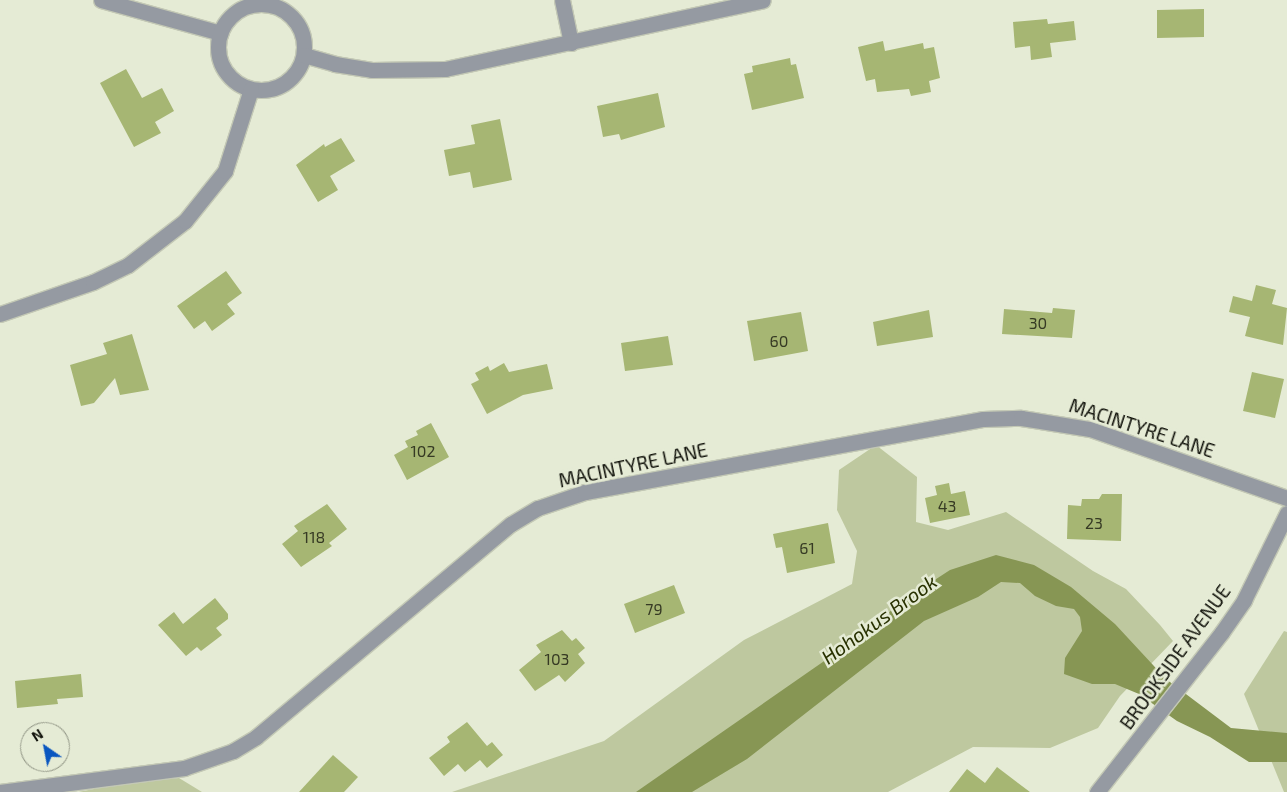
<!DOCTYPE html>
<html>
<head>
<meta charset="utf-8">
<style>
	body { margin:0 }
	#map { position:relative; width:1287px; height:792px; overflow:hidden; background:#e5ebd5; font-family:"Exo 2",sans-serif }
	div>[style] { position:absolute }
	.green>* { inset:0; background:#bec89f }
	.water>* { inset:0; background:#879654 }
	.building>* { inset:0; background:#a6b673 }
	.roads { filter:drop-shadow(1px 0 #c3c8b5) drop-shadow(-1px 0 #c3c8b5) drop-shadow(0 1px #c3c8b5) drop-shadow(0 -1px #c3c8b5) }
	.minor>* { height:15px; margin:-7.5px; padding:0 7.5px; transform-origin:7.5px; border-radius:7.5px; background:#959aa2 }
	.minor>.ring { margin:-7.5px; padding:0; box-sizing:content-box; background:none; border:15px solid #959aa2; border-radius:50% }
	span { translate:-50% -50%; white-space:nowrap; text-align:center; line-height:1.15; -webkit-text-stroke:5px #e5ebd5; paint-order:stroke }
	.number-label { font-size:16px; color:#363a24 }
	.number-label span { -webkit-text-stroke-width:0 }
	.street-label { font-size:19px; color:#10110a }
	.water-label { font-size:20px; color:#283100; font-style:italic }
	.north { position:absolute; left:20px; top:722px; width:50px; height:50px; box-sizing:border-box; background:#e5ebd5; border:1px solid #909484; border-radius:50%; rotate:327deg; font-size:14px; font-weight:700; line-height:20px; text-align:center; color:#10110a }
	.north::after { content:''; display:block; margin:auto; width:18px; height:22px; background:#0956c0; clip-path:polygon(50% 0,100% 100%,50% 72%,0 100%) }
</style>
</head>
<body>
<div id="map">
	<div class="green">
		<div style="clip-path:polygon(876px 445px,917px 477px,916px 522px,948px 530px,1006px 512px,1093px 571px,1126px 589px,1160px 625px,1173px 641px,1120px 696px,1098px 728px,1050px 748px,973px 747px,888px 792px,452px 792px,604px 741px,744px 640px,852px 584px,857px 551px,837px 510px,839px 470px)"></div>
		<div style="clip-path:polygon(1284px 631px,1287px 632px,1287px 792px,1284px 792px,1244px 694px)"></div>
		<div style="clip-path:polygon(179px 778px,202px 792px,78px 792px,131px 782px)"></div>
	</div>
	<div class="water">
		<div style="clip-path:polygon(996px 555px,1034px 565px,1071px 587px,1115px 624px,1166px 679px,1231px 728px,1287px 733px,1287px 762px,1249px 762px,1210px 737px,1177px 721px,1139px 694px,1115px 684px,1092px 684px,1064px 674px,1065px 658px,1082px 631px,1080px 617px,1074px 609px,1056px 606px,1035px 596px,1020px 583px,1001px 582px,978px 597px,924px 621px,747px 759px,692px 792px,636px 792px,853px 641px,907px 598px,950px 570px)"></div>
	</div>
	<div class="building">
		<div style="clip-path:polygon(1204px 9px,1204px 37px,1157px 38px,1157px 10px)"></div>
		<div style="clip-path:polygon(1047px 19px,1048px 24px,1074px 21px,1076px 40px,1050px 43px,1052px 57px,1031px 60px,1030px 46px,1015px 48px,1013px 22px)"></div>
		<div style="clip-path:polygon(883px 41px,885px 51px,923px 43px,924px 49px,934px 47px,940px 78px,929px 81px,931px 92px,911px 96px,909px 89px,877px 92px,875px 79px,866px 81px,858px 47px)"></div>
		<div style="clip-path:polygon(790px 58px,791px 65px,796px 64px,804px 98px,752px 110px,744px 74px,753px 72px,752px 66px)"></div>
		<div style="clip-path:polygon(126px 69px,142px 98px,162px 88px,174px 111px,155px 122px,161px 133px,134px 147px,100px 83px)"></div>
		<div style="clip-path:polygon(658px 93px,665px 127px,621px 140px,619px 134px,603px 137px,597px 106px)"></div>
		<div style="clip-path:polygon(500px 119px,512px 180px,473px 188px,470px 172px,449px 176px,444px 150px,475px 144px,471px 125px)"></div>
		<div style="clip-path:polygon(341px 138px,355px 161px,330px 176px,338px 190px,318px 202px,296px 165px,324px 144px,325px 147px)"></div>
		<div style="clip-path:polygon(226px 271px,242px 293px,227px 304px,235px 314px,212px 331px,205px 321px,194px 329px,177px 306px)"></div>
		<div style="clip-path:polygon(1256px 285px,1276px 290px,1272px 304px,1287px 308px,1283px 345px,1245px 336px,1250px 317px,1229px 312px,1233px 296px,1252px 301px)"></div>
		<div style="clip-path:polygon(1053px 308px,1075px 310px,1072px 338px,1002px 334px,1004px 309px,1052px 313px)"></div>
		<div style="clip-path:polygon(929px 310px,933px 337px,877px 346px,873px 322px)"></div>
		<div style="clip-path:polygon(801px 312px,808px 351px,754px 361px,747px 321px)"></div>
		<div style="clip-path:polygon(132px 334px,149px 390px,120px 395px,115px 378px,94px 403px,81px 406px,70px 365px,107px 354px,103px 343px)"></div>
		<div style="clip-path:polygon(668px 336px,673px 365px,625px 371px,621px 343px)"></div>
		<div style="clip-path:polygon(504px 363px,509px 372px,547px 364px,553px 389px,523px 395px,487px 414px,471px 384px,479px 380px,475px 373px,488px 366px,490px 371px)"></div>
		<div style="clip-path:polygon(1252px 372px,1284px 379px,1275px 418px,1243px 411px)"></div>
		<div style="clip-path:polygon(431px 423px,449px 457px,407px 480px,394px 455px,408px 447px,405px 441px,418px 435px,416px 431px)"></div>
		<div style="clip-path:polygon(949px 483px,951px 494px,965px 491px,970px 515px,930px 523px,925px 498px,937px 495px,935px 486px)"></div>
		<div style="clip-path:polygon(1102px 494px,1122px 494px,1121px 541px,1067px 539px,1068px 505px,1081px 506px,1082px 499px,1099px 499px)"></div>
		<div style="clip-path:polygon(327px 504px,347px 529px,329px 543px,332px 546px,301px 567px,282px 544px,298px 531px,294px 526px)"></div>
		<div style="clip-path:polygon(828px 523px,835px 563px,787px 573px,782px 547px,776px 548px,773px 534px)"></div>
		<div style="clip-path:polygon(674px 585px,685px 613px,635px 633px,624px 604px)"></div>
		<div style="clip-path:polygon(215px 598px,228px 614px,228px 619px,216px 628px,222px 635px,201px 651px,197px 647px,186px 656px,158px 625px,174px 612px,183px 624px)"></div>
		<div style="clip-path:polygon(562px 630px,572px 641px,576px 638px,585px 648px,578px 654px,585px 663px,565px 682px,559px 675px,535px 691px,519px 670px,541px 652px,536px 645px)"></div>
		<div style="clip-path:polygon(81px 674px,83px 697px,57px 699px,58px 704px,17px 708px,15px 681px)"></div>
		<div style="clip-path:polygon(467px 722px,487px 746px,492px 742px,503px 755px,487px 768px,480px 760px,465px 772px,458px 764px,444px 776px,429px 758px,450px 742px,447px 737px)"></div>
		<div style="clip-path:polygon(333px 755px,358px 777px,344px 792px,299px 792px)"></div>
		<div style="clip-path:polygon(997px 767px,1030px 792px,949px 792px,967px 769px,985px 783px)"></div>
	</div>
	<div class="roads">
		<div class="minor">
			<div style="left:101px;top:0;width:124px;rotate:15.4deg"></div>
			<div style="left:562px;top:0;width:44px;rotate:78.2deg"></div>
			<div class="ring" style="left:218px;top:4px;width:71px;height:71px"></div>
			<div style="left:304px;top:55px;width:32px;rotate:16deg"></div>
			<div style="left:335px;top:64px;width:37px;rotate:9deg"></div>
			<div style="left:372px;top:70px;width:73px;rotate:-0.8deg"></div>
			<div style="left:445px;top:69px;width:325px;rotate:-12.2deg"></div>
			<div style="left:0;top:314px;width:98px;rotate:-19deg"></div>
			<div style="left:93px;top:282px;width:39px;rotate:-26deg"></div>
			<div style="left:128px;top:265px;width:72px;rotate:-37.7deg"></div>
			<div style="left:185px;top:221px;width:64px;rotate:-51.3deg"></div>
			<div style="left:225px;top:171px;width:86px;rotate:-72.4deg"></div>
			<div style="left:0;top:792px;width:186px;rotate:-7.4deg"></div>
			<div style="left:184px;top:768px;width:52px;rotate:-19.1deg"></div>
			<div style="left:233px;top:751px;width:27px;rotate:-31deg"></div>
			<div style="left:256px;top:737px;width:332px;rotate:-39.9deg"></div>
			<div style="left:511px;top:524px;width:31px;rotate:-31deg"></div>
			<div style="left:538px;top:508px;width:50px;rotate:-18.8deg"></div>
			<div style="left:585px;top:492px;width:405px;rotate:-10.4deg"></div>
			<div style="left:983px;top:419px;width:38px;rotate:-2deg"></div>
			<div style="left:1021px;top:418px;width:70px;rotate:9.1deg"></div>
			<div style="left:1090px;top:429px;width:209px;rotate:19.3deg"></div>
			<div style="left:1097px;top:792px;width:203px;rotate:-52deg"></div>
			<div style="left:1222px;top:632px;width:39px;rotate:-55deg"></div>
			<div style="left:1244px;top:600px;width:97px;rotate:-63.7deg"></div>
		</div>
	</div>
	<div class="number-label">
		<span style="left:1038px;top:323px">30</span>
		<span style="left:779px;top:341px">60</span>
		<span style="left:423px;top:451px">102</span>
		<span style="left:947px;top:506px">43</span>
		<span style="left:1094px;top:523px">23</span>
		<span style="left:314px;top:537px">118</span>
		<span style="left:807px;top:548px">61</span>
		<span style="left:654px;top:609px">79</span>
		<span style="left:557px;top:659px">103</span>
	</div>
	<div class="street-label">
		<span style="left:1142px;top:428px;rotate:18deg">MACINTYRE LANE</span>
		<span style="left:633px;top:465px;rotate:-12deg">MACINTYRE LANE</span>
		<span style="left:1175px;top:657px;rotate:-54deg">BROOKSIDE AVENUE</span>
	</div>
	<div class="water-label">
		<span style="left:879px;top:619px;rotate:-36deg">Hohokus Brook</span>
	</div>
	<div class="north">N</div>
</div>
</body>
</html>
